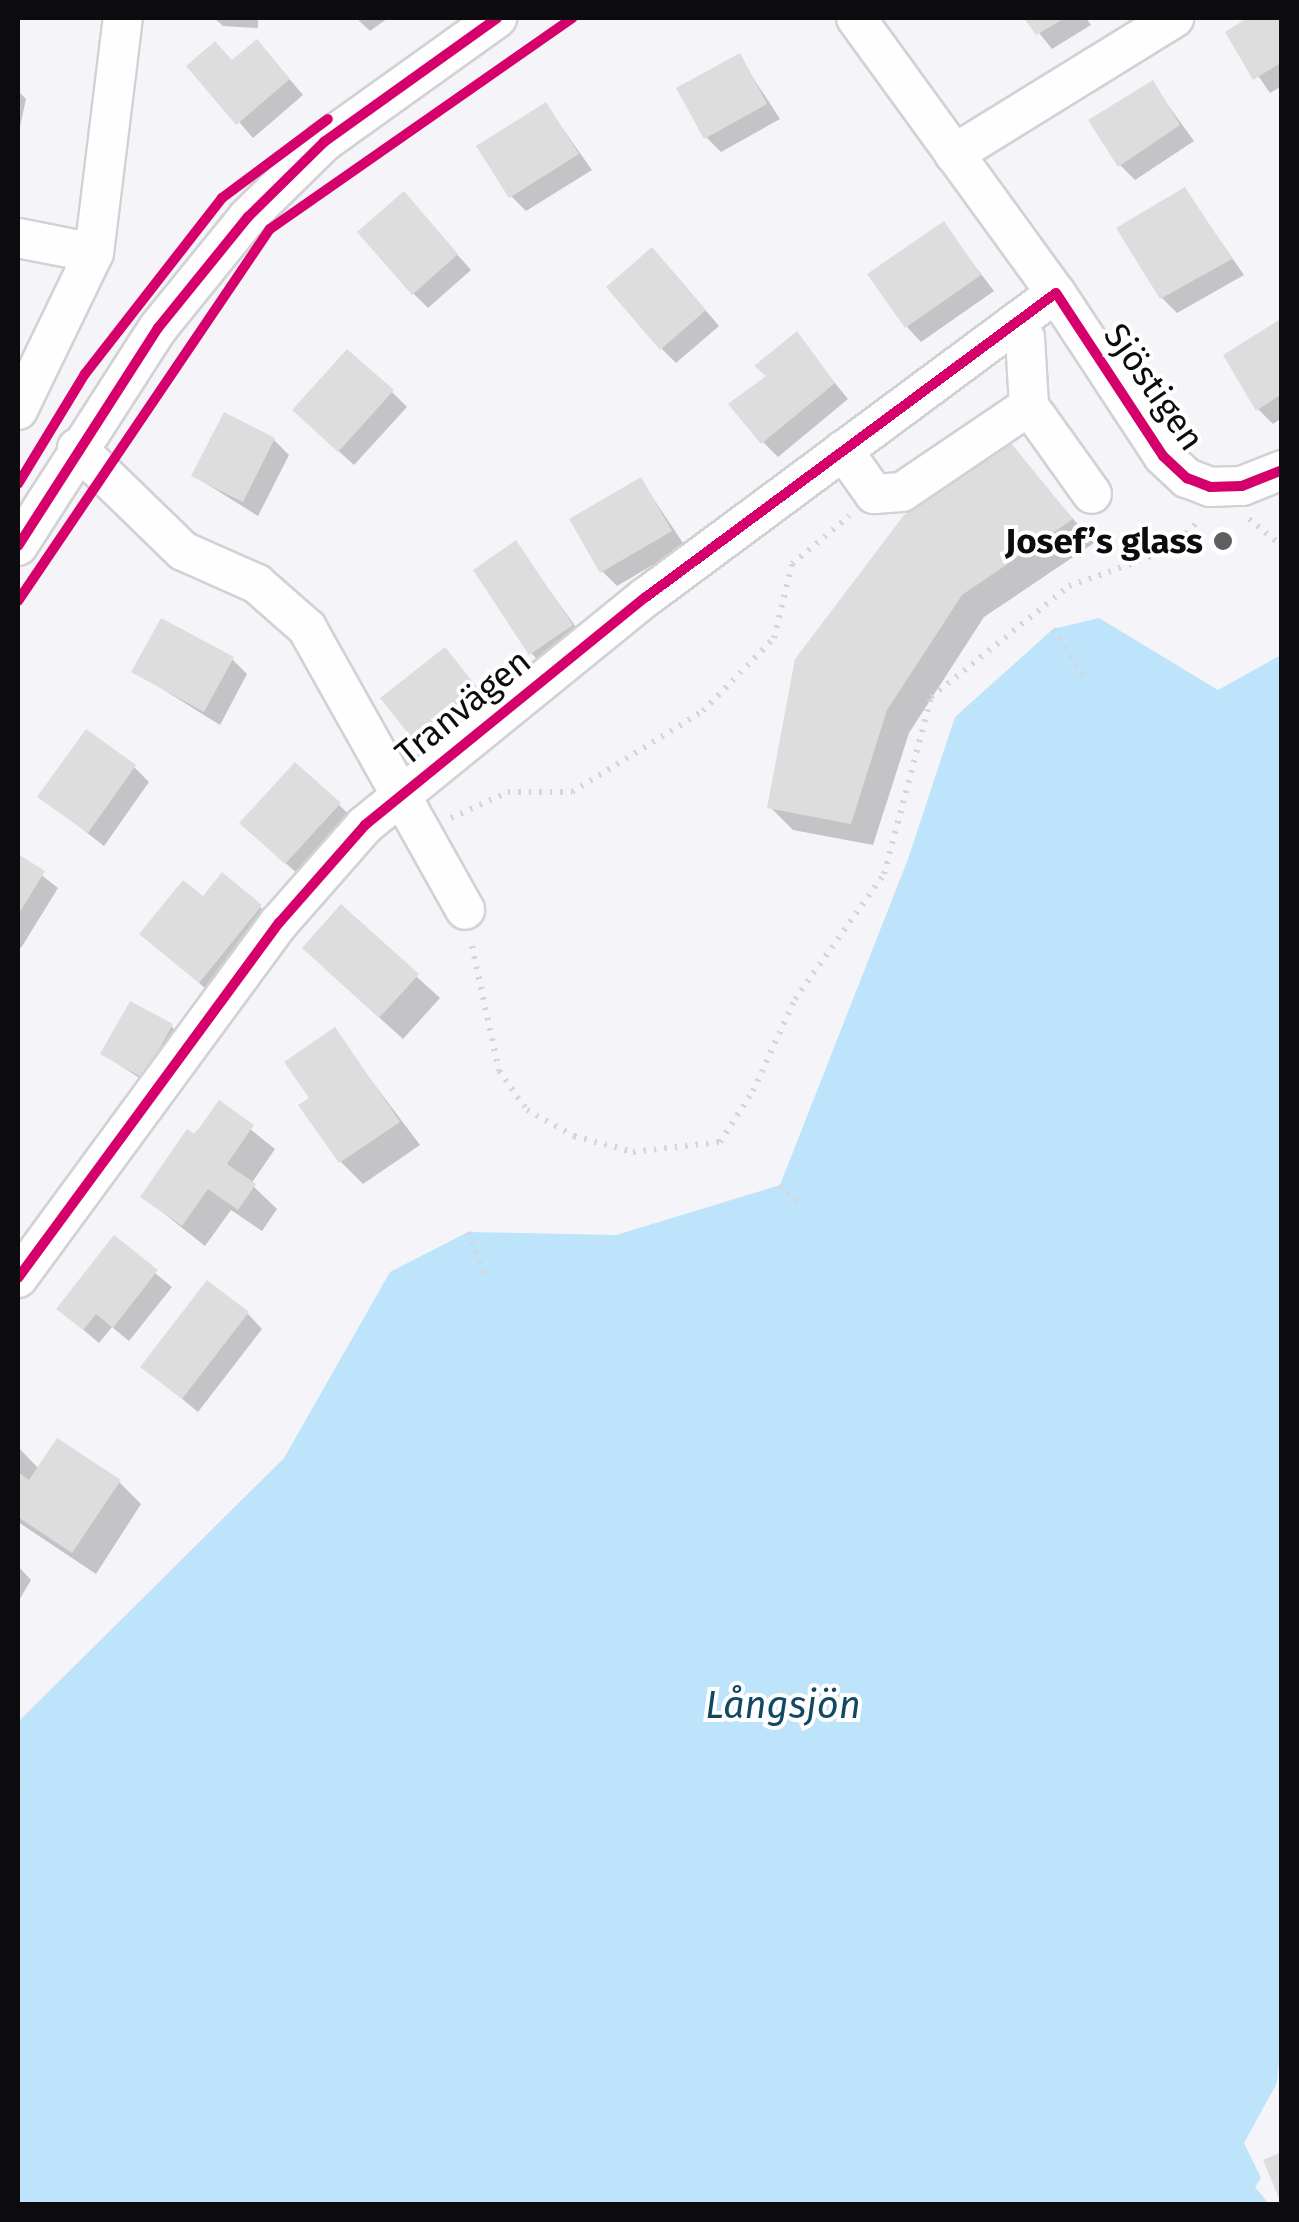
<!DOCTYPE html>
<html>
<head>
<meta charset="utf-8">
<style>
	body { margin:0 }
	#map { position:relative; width:1299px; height:2222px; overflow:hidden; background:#f5f5f9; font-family:"Fira Sans",sans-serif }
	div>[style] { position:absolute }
	.water>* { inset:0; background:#bee4fb }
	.shadow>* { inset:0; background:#0003 }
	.building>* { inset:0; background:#deddde }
	.path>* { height:6px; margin-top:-3px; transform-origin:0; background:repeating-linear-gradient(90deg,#d6d6d8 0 2.5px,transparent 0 10.5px) }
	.roads { filter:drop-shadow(2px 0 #d2d2d5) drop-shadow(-2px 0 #d2d2d5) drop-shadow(0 2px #d2d2d5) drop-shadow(0 -2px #d2d2d5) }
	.minor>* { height:38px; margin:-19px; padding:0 19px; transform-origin:19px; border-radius:19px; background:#fefefe }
	.cycleway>* { height:10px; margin:-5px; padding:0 5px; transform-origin:5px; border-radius:5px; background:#d6006c }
	.dots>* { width:28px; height:28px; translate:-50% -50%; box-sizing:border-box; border:5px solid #fff; border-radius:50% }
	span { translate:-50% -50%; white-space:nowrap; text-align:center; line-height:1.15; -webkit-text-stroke:8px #fff; paint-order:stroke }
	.street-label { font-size:35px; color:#0c0c0e }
	.poi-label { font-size:35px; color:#0c0c0e; font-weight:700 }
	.right { translate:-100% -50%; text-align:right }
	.water-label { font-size:38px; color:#114862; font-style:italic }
	.frame { position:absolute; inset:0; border:20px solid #0c0c0e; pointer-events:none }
</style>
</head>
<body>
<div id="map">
	<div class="water">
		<div style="clip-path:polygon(1099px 618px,1218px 690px,1281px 655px,1282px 2029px,1277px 2083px,1244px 2143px,1261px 2178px,1255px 2187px,1269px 2204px,18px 2204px,18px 1722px,284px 1458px,390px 1272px,468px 1232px,616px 1235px,780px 1185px,908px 859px,955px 717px,1053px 629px)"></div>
	</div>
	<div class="shadow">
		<div style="clip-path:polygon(214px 18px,258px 18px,258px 28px,223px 26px)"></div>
		<div style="clip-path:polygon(356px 18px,388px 18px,370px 31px)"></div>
		<div style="clip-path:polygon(1027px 18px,1086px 18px,1091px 25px,1052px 49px)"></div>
		<div style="clip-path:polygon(1251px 18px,1282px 18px,1282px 86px,1270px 93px,1228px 32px)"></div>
		<div style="clip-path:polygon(739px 56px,780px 119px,721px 152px,706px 137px)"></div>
		<div style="clip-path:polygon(271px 57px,303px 95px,253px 138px,190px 66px)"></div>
		<div style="clip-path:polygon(1152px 83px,1194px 141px,1135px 180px,1120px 165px)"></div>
		<div style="clip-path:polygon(18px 91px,26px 99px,18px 136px)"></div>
		<div style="clip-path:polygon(546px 105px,592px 170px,526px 211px,511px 196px)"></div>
		<div style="clip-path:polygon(1185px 190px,1244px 275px,1177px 313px,1162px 298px)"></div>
		<div style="clip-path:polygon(418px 210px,471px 270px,428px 308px,413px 293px)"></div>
		<div style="clip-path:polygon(943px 224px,994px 291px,921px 342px,907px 327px)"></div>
		<div style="clip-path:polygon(667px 265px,719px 326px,676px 363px,662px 349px)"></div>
		<div style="clip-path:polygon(1282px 321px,1282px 418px,1273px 424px,1258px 409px)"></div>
		<div style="clip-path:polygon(796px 335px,848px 399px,778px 457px,763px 442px)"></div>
		<div style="clip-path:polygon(392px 392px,407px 407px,354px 465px,310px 425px)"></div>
		<div style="clip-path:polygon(274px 440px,289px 455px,258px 516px,194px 476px)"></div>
		<div style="clip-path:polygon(1011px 447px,1094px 543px,984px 617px,909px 733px,873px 845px,793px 830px,770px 807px)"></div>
		<div style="clip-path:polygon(641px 480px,685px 546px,617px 586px,602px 571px)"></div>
		<div style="clip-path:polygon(516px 544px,586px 641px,546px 668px,531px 653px)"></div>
		<div style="clip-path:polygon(445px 650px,497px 712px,436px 760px,421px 745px)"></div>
		<div style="clip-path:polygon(232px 659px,247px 674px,220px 725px,135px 672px)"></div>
		<div style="clip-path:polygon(134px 767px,149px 782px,104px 846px,41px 797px)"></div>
		<div style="clip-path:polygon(339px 805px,354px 819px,301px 877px,258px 838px)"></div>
		<div style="clip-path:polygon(18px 857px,58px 888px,21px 948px,18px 946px)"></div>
		<div style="clip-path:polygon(203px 900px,260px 907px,282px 929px,222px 1003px,143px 934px)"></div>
		<div style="clip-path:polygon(341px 908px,440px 998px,403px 1039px,328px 971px)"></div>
		<div style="clip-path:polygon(171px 1026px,186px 1041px,159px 1091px,103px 1054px)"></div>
		<div style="clip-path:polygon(334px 1031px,420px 1145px,363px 1184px,341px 1162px,313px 1099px)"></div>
		<div style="clip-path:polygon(219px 1104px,275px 1149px,251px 1184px,277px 1209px,262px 1231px,231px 1210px,205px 1246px,143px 1197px)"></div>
		<div style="clip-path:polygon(114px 1239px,172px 1287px,129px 1341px,112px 1327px,99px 1343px,59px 1309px)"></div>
		<div style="clip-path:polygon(248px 1314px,262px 1329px,198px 1412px,144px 1367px)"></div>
		<div style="clip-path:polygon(18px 1447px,39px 1469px,119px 1482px,141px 1504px,96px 1574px,18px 1522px)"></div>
		<div style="clip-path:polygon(18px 1566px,31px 1580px,18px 1602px)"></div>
	</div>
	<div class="building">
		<div style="clip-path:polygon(1024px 18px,1065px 18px,1036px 35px)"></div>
		<div style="clip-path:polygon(1247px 18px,1282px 18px,1282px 62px,1253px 80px,1225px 32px)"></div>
		<div style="clip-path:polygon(257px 39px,290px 79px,236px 125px,186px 66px,215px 41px,232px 60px)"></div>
		<div style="clip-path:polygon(740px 53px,767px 104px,704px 139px,676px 88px)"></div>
		<div style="clip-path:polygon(1153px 80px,1180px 125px,1118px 167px,1088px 120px)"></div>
		<div style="clip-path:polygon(546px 102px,579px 154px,509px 198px,476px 146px)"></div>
		<div style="clip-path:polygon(1185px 187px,1232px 259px,1160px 299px,1116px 228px)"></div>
		<div style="clip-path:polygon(404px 191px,458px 254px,412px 295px,357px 232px)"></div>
		<div style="clip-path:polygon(944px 221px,981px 275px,905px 328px,867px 274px)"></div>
		<div style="clip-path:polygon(652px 247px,706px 310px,660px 350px,606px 287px)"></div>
		<div style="clip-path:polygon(1282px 318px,1282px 394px,1256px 411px,1223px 355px)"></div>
		<div style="clip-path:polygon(797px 331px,835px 383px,761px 444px,728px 404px,766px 376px,754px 366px)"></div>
		<div style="clip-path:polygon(347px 349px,394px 390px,338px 452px,292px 410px)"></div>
		<div style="clip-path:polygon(224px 412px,275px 438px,243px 502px,191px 476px)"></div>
		<div style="clip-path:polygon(1011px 443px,1073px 519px,962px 595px,887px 710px,851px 824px,767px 808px,795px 659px,904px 515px)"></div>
		<div style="clip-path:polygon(641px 477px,672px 531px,600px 573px,569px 519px)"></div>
		<div style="clip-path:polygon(516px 540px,573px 625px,529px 655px,473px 570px)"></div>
		<div style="clip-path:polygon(161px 618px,234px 657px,204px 712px,131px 672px)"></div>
		<div style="clip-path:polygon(445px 647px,484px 696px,419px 747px,380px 698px)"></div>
		<div style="clip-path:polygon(86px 729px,136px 765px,88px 833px,37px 797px)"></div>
		<div style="clip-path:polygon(295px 762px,341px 803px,285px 864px,239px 823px)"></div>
		<div style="clip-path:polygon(18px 854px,45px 871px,18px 915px)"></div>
		<div style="clip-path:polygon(222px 872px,262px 905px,199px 983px,139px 934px,183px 880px,203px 896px)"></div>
		<div style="clip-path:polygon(341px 904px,419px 974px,379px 1018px,302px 948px)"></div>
		<div style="clip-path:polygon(130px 1001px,173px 1024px,143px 1078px,100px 1054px)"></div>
		<div style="clip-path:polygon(335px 1027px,400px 1122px,339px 1163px,298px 1105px,309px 1098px,284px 1062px)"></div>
		<div style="clip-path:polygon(219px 1100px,254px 1125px,227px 1164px,256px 1184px,238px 1210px,208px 1189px,182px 1226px,140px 1197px,187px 1129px,195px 1134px)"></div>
		<div style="clip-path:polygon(114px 1235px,158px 1270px,113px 1328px,96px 1314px,83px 1330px,56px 1309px)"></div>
		<div style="clip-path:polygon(207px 1280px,249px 1312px,182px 1399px,140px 1367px)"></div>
		<div style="clip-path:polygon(57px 1438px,121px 1480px,72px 1553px,18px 1517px,18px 1472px,29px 1480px)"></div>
		<div style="clip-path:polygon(1282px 2152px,1282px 2203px,1281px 2203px,1263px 2160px)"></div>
	</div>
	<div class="path">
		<div style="left:1249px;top:519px;width:43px;rotate:39.3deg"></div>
		<div style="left:1053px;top:629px;width:58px;rotate:56.3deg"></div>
		<div style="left:451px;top:818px;width:63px;rotate:-24.5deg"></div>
		<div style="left:508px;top:792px;width:64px"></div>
		<div style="left:572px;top:792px;width:154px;rotate:-31.7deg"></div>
		<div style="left:703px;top:711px;width:102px;rotate:-45.8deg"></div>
		<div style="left:774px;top:638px;width:76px;rotate:-76.3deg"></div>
		<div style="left:792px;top:564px;width:75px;rotate:-40.1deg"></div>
		<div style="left:472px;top:946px;width:128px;rotate:77.8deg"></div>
		<div style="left:499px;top:1071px;width:48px;rotate:54.3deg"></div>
		<div style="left:527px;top:1110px;width:54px;rotate:29deg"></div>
		<div style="left:574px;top:1136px;width:61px;rotate:15.2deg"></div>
		<div style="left:633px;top:1152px;width:88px;rotate:-6.6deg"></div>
		<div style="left:720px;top:1142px;width:61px;rotate:-57.1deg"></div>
		<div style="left:753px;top:1091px;width:101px;rotate:-65.5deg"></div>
		<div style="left:795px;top:999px;width:153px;rotate:-54.5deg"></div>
		<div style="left:884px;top:874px;width:183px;rotate:-75.1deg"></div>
		<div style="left:931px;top:697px;width:177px;rotate:-38.8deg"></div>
		<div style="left:1069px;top:586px;width:109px;rotate:-19.8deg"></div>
		<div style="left:1172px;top:549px;width:38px;rotate:-47deg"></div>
		<div style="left:780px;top:1185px;width:28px;rotate:42deg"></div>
		<div style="left:468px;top:1232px;width:48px;rotate:68.2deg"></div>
		<div style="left:18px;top:1779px;width:4px;rotate:34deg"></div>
	</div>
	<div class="roads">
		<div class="minor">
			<div style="left:856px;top:18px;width:340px;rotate:54deg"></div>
			<div style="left:1056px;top:293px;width:195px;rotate:56.7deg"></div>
			<div style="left:1163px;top:456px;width:33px;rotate:43deg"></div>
			<div style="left:1187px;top:478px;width:25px;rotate:21deg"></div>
			<div style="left:1210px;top:487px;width:32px;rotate:-2deg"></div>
			<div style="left:1242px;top:486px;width:43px;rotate:-21.8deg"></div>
			<div style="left:954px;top:154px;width:259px;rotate:-31.7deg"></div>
			<div style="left:18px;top:238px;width:77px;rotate:11.2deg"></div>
			<div style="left:1014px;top:324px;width:18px;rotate:52deg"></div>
			<div style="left:1025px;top:338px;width:68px;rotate:86.6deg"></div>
			<div style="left:18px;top:410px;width:174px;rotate:-64.2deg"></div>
			<div style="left:94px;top:253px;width:237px;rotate:-83deg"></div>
			<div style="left:77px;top:448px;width:148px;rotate:44.2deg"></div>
			<div style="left:183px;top:551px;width:81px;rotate:24deg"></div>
			<div style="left:257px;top:584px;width:67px;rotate:41.3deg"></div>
			<div style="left:307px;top:628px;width:323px;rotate:60.7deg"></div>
			<div style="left:843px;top:450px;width:54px;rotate:54.8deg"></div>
			<div style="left:874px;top:494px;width:28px;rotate:-4deg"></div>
			<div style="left:902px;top:492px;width:153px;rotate:-34.1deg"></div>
			<div style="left:1029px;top:406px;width:108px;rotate:54.4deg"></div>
			<div style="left:18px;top:546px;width:259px;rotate:-57.3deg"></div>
			<div style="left:158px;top:328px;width:143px;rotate:-51deg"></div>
			<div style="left:248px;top:217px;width:107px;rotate:-44.6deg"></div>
			<div style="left:324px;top:142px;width:213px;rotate:-35.6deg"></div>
			<div style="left:18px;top:1278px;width:441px;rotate:-53.7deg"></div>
			<div style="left:279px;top:923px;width:130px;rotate:-48.7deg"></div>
			<div style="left:365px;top:825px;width:362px;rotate:-39.1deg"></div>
			<div style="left:646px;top:597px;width:510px;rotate:-36.56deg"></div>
		</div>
	</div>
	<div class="cycleway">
		<div style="left:18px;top:484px;width:129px;rotate:-58.7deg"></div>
		<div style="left:85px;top:374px;width:223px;rotate:-52.1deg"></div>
		<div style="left:222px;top:198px;width:132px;rotate:-36.7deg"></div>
		<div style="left:18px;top:546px;width:259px;rotate:-57.3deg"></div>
		<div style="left:158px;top:328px;width:143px;rotate:-51deg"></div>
		<div style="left:248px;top:217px;width:107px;rotate:-44.6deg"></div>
		<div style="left:324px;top:142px;width:213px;rotate:-35.6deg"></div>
		<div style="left:18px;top:601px;width:449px;rotate:-55.9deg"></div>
		<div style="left:270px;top:229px;width:369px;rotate:-34.9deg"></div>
		<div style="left:18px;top:1278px;width:441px;rotate:-53.7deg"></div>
		<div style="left:279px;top:923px;width:130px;rotate:-48.7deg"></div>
		<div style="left:365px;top:825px;width:362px;rotate:-39.1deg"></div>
		<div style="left:646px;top:597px;width:510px;rotate:-36.56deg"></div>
		<div style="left:1056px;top:293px;width:195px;rotate:56.7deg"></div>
		<div style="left:1163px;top:456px;width:33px;rotate:43deg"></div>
		<div style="left:1187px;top:478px;width:25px;rotate:21deg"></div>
		<div style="left:1210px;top:487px;width:32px;rotate:-2deg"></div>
		<div style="left:1242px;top:486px;width:43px;rotate:-21.8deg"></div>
	</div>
	<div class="dots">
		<div style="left:1223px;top:541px;background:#5e5e60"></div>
	</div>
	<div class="street-label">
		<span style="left:1154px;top:387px;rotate:55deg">Sjöstigen</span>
		<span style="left:463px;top:707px;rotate:-39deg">Tranvägen</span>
	</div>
	<div class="poi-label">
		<span class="right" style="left:1203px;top:541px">Josef’s glass</span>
	</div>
	<div class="water-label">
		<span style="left:783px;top:1706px">Långsjön</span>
	</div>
	<div class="frame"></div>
</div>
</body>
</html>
